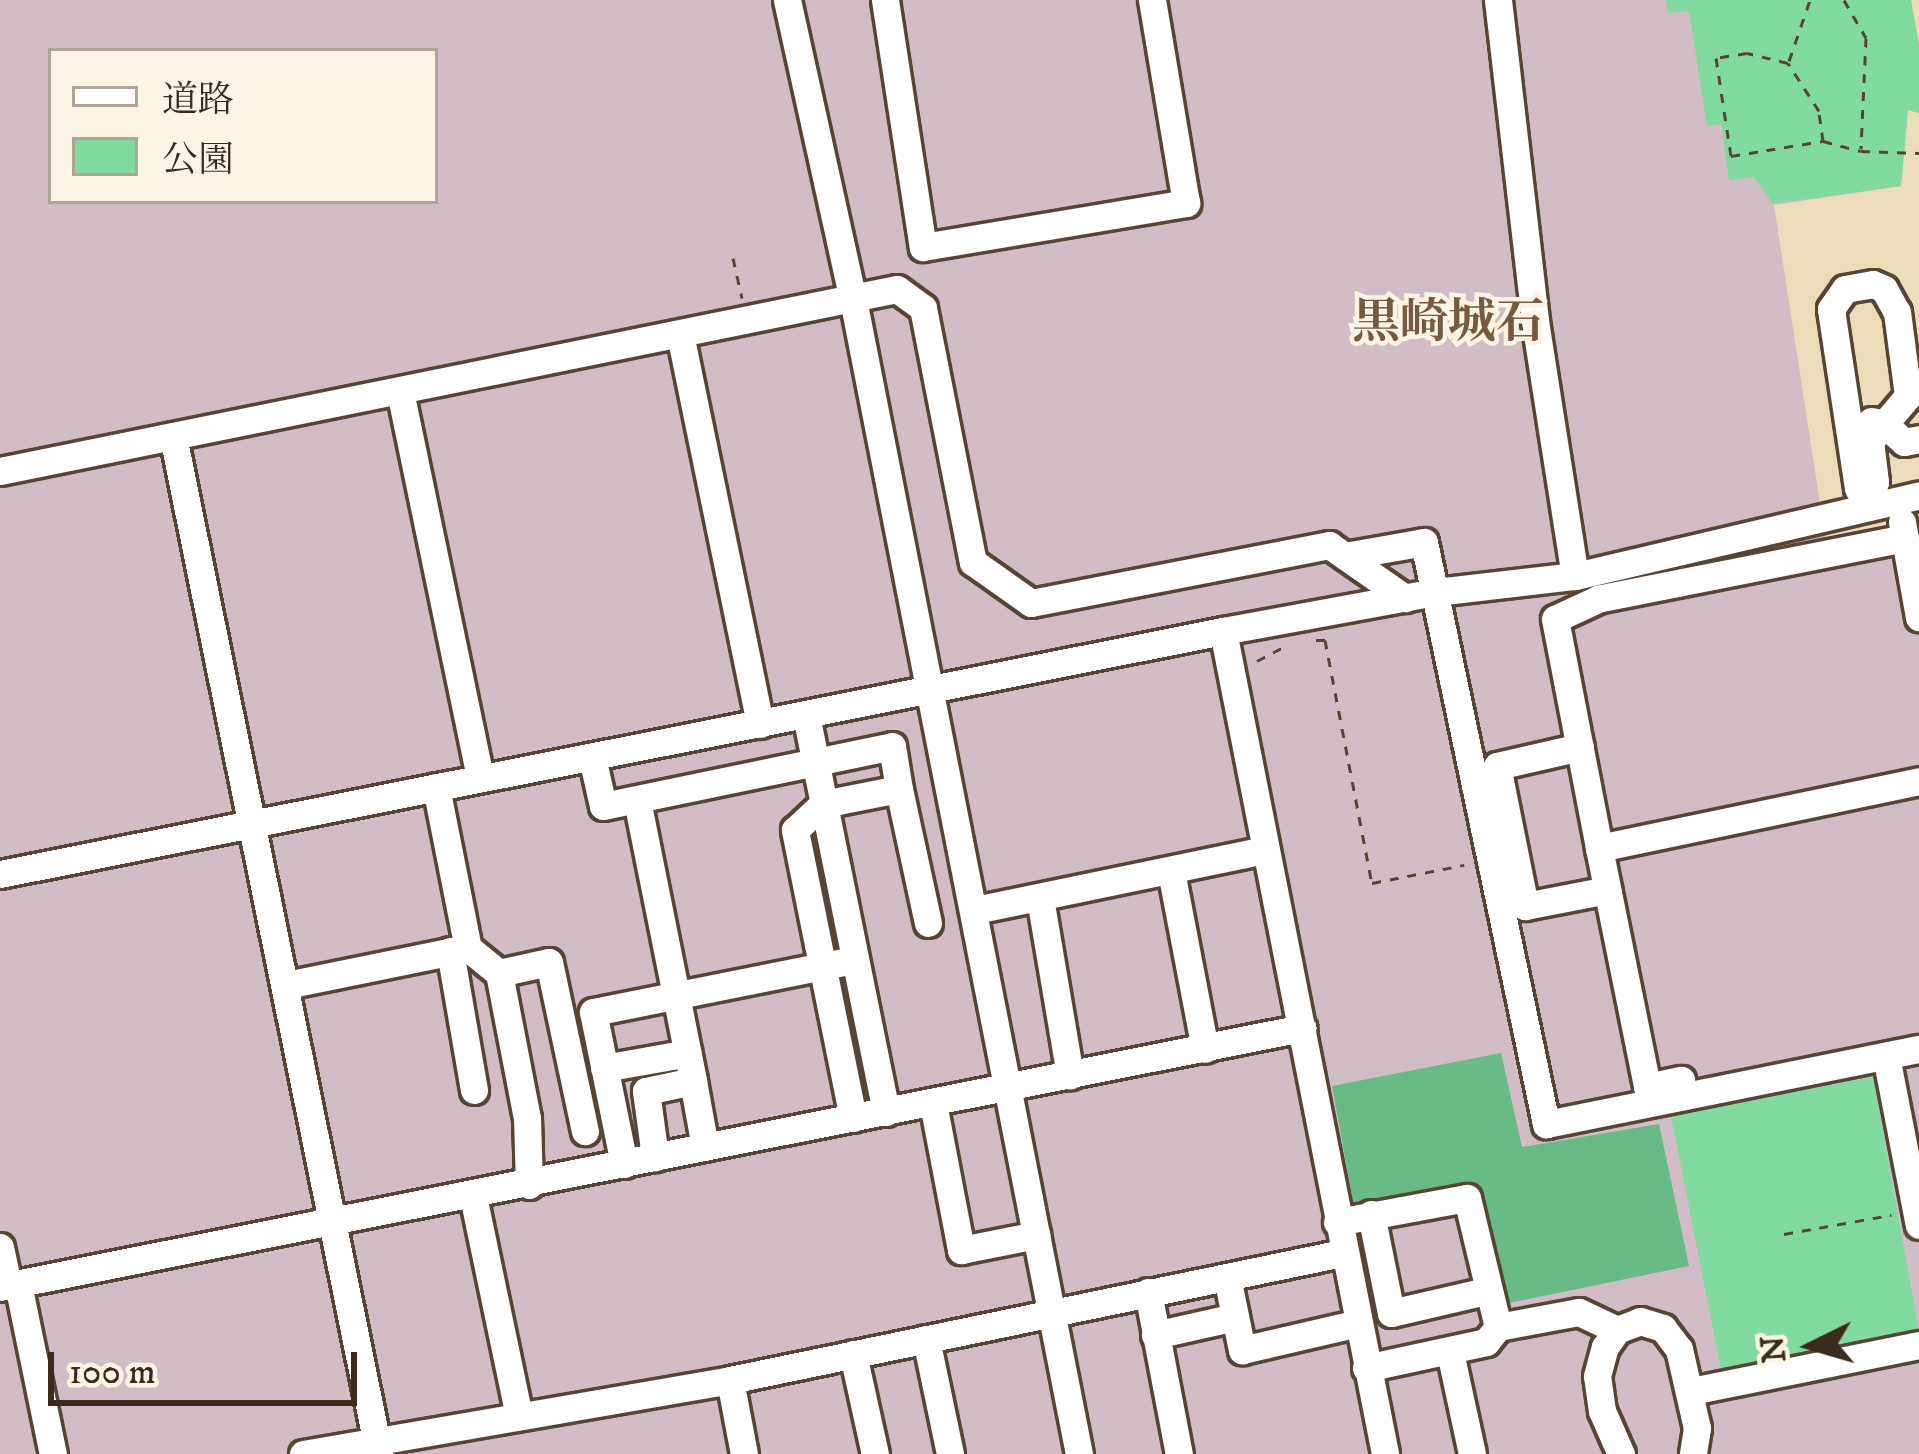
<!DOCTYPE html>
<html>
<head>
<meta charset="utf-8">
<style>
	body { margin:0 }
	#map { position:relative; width:1919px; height:1454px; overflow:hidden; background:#eddcb9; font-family:"IM FELL DW Pica","Noto Serif JP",serif }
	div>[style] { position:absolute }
	.industrial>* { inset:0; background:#d2bdc6 }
	.green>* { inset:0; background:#81daa0 }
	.forest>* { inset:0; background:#68ba86 }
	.path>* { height:3px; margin-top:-1.5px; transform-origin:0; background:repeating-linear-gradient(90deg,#564535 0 9px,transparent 0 18px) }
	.roads { filter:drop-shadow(3px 0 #564535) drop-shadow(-3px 0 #564535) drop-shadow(0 3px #564535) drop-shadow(0 -3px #564535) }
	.minor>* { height:27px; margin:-13.5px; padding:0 13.5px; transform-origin:13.5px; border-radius:13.5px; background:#fff }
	span { translate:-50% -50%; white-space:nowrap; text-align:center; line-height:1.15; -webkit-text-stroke:9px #fcf5e5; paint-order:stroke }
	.neighbourhood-label { font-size:48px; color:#785942; font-weight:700 }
	.legend { position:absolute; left:48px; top:48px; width:390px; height:156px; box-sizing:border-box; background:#fcf5e5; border:3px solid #afa495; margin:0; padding:15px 21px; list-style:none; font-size:36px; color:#3b2a1e }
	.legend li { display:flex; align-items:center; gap:24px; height:60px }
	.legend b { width:60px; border:3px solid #afa495 }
	.north { position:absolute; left:1751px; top:1286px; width:120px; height:120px; -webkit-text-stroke:9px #fcf5e5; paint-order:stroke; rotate:265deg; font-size:33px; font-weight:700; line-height:48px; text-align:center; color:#3b2a1e }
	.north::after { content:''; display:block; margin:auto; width:42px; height:54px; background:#3b2a1e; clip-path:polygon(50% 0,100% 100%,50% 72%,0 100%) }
	.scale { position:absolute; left:48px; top:1352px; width:309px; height:54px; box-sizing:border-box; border:6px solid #3b2a1e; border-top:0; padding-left:15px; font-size:36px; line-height:42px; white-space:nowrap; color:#3b2a1e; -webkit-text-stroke:9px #fcf5e5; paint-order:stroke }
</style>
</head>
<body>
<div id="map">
	<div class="industrial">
		<div style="clip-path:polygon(evenodd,0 0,1911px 0,1919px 44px,1919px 113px,1908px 110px,1901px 186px,1774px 205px,1826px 542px,1919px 521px,1919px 1454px,0 1454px,0 0,51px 51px,435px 51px,435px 201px,51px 201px,51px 51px)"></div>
	</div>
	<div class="green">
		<div style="clip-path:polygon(1666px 0,1911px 0,1919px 44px,1919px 113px,1908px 110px,1901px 186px,1773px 204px,1754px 177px,1729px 180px,1721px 124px,1707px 126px,1689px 11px,1668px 13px)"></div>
		<div style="clip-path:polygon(1873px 1077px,1919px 1331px,1721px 1369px,1671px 1116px)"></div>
	</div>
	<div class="forest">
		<div style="clip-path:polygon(1501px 1053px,1522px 1147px,1659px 1124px,1689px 1266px,1504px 1304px,1477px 1185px,1355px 1212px,1332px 1086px)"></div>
	</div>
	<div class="path">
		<div style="left:1844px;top:0;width:44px;rotate:59.9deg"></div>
		<div style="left:1866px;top:38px;width:111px;rotate:92.6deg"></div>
		<div style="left:1789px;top:61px;width:65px;rotate:-71deg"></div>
		<div style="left:1823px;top:141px;width:30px;rotate:-98deg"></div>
		<div style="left:1819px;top:111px;width:57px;rotate:-122.9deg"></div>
		<div style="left:1788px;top:63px;width:42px;rotate:-166.3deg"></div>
		<div style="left:1747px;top:53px;width:31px;rotate:171deg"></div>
		<div style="left:1716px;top:58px;width:99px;rotate:81.3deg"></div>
		<div style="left:1731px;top:156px;width:93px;rotate:-9.3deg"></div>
		<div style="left:1823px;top:141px;width:39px;rotate:15deg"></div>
		<div style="left:1861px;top:151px;width:58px;rotate:2deg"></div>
		<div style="left:733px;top:258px;width:41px;rotate:77.3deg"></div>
		<div style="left:1316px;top:640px;width:9px"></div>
		<div style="left:1325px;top:640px;width:248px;rotate:79.1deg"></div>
		<div style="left:1372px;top:883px;width:94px;rotate:-11.1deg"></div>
		<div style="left:1257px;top:661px;width:32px;rotate:-28deg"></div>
		<div style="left:1784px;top:1234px;width:109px;rotate:-10.1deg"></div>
	</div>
	<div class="roads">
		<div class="minor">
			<div style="left:787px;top:0;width:306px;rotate:77.6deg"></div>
			<div style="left:853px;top:299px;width:1177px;rotate:78.93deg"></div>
			<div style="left:885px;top:0;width:250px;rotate:81.3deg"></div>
			<div style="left:923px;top:247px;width:267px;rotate:-9.5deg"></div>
			<div style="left:1186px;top:203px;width:206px;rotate:-99.5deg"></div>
			<div style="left:1498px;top:0;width:323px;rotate:83.4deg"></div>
			<div style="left:1535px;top:321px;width:258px;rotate:81.1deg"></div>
			<div style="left:1873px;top:284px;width:12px;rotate:24deg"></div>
			<div style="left:1884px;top:289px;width:26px;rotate:61deg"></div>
			<div style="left:1897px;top:312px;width:85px;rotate:82.5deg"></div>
			<div style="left:1908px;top:396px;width:59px;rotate:130.2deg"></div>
			<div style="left:1870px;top:441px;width:41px;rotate:83deg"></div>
			<div style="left:1875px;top:482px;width:26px;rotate:106deg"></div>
			<div style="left:1868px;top:507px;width:21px;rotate:-118deg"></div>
			<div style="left:1858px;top:488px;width:181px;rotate:-98.6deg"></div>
			<div style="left:1831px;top:309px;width:24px;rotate:-55deg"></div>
			<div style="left:1845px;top:289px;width:28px;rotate:-10deg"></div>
			<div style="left:680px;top:334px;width:398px;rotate:78.4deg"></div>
			<div style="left:400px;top:391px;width:395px;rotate:78.3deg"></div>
			<div style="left:1871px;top:421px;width:13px;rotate:13deg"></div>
			<div style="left:1884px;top:424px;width:27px;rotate:42deg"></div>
			<div style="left:1904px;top:442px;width:15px;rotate:-11deg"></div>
			<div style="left:173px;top:436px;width:1039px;rotate:78.56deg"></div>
			<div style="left:0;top:471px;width:915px;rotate:-11.47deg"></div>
			<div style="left:897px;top:289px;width:32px;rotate:36deg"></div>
			<div style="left:923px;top:308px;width:259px;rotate:78.9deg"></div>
			<div style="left:973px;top:562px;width:71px;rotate:35.3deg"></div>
			<div style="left:1031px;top:603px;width:304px;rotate:-11deg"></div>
			<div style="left:1329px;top:545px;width:93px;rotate:34.9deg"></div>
			<div style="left:1902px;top:522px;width:97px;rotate:79.9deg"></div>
			<div style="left:1905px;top:538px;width:313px;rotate:168.8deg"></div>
			<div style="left:1598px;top:599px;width:47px;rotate:155.1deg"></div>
			<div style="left:1555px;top:619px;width:233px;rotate:79.1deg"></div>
			<div style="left:1599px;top:848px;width:327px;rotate:-11.8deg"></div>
			<div style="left:1345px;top:556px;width:80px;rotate:-10deg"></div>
			<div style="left:1424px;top:542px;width:595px;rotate:78.16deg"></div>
			<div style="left:1546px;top:1124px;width:380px;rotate:-11.4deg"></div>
			<div style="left:1223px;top:631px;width:839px;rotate:78.86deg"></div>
			<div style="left:806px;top:715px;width:405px;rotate:78.6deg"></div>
			<div style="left:1580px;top:747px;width:85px;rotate:167.1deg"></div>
			<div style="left:1497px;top:766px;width:143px;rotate:78.7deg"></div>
			<div style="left:1525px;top:906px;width:84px;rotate:-11deg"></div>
			<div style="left:592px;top:757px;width:50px;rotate:77.3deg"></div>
			<div style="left:603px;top:806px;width:295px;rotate:-11.7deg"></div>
			<div style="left:892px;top:746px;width:44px;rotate:80.8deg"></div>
			<div style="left:436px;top:787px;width:164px;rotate:78.8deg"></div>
			<div style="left:468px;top:948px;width:40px;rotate:39deg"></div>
			<div style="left:499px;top:973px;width:51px;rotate:-12.4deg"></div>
			<div style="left:549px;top:962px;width:173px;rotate:78deg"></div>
			<div style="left:637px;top:800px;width:287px;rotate:78.7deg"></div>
			<div style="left:693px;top:1081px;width:48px;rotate:168deg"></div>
			<div style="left:646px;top:1091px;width:67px;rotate:82.2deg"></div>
			<div style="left:1599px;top:848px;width:244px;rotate:78.6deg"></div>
			<div style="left:1647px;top:1087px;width:35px;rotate:-12deg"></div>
			<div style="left:1171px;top:871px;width:181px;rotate:79.2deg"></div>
			<div style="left:0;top:874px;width:1247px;rotate:-11.24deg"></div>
			<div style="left:1223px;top:631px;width:217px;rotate:-10.4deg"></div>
			<div style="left:1436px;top:592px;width:140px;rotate:-6.6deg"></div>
			<div style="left:1575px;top:576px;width:353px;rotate:-13.2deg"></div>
			<div style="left:1040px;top:898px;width:180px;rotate:80.4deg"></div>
			<div style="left:975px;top:910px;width:296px;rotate:-11.7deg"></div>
			<div style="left:450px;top:951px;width:141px;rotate:80.2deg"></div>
			<div style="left:499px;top:973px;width:148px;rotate:79.1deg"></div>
			<div style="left:527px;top:1118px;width:67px;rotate:88.3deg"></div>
			<div style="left:286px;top:985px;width:186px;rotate:-11.5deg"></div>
			<div style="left:1886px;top:1056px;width:172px;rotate:79deg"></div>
			<div style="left:604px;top:1068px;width:85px;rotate:-10.1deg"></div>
			<div style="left:693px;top:1081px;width:67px;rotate:79.7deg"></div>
			<div style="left:933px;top:1103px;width:150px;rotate:79.2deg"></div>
			<div style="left:961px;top:1250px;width:77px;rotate:-11.2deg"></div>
			<div style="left:853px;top:1118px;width:294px;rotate:-101.4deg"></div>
			<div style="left:795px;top:830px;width:38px;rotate:-43deg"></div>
			<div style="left:823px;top:804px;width:77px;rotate:-11.2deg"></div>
			<div style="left:899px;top:789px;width:137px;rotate:77.8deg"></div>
			<div style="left:624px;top:1164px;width:155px;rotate:-101.5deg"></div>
			<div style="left:593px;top:1012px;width:266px;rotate:-11.3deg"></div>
			<div style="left:473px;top:1196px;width:225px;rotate:78.2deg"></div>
			<div style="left:1371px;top:1214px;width:101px;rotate:78.6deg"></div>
			<div style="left:1391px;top:1313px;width:98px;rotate:-13deg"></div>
			<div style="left:1337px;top:1222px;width:132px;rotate:-10.5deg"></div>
			<div style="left:1467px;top:1198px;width:133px;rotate:76.5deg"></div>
			<div style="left:1498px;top:1327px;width:82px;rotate:-10.5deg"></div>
			<div style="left:1579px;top:1312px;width:42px;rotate:25.3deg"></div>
			<div style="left:0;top:1247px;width:40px;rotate:78deg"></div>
			<div style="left:1227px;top:1277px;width:75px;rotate:78.4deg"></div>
			<div style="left:1242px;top:1350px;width:119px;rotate:-13.1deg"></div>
			<div style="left:18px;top:1284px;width:174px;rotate:78.4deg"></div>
			<div style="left:0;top:1287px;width:1328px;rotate:-11.25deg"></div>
			<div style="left:1148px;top:1292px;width:165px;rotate:79.2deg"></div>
			<div style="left:1155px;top:1335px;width:82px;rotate:-12.7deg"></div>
			<div style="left:926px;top:1339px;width:117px;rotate:78.2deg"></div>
			<div style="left:1450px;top:1352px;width:104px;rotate:77.8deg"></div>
			<div style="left:853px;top:1354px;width:102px;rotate:77.6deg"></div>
			<div style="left:1366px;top:1368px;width:123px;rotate:-12.2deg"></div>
			<div style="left:1486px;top:1342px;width:19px;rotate:-51deg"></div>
			<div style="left:730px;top:1380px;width:75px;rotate:79.3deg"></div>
			<div style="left:1691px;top:1391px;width:233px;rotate:-11.4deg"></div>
			<div style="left:303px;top:1454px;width:433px;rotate:-9.8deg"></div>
			<div style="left:730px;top:1380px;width:625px;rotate:-11.72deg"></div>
			<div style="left:1621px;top:1454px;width:47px;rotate:-113.8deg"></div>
			<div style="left:1602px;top:1411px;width:35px;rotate:-98deg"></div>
			<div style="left:1597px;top:1376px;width:30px;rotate:-75deg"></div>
			<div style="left:1605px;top:1347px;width:21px;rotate:-55deg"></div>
			<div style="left:1617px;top:1330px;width:25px;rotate:-21deg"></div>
			<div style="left:1640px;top:1321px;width:24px;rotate:17deg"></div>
			<div style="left:1663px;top:1328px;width:26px;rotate:53deg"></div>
			<div style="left:1679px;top:1349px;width:81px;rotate:77.2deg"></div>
			<div style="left:1697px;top:1428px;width:26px;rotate:99deg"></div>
		</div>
	</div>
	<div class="neighbourhood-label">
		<span style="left:1448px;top:324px">黒崎城石</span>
	</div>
	<ul class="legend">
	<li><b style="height:15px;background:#fff"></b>道路</li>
	<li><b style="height:33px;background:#81daa0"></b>公園</li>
	</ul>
	<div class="north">N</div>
	<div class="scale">100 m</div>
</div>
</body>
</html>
